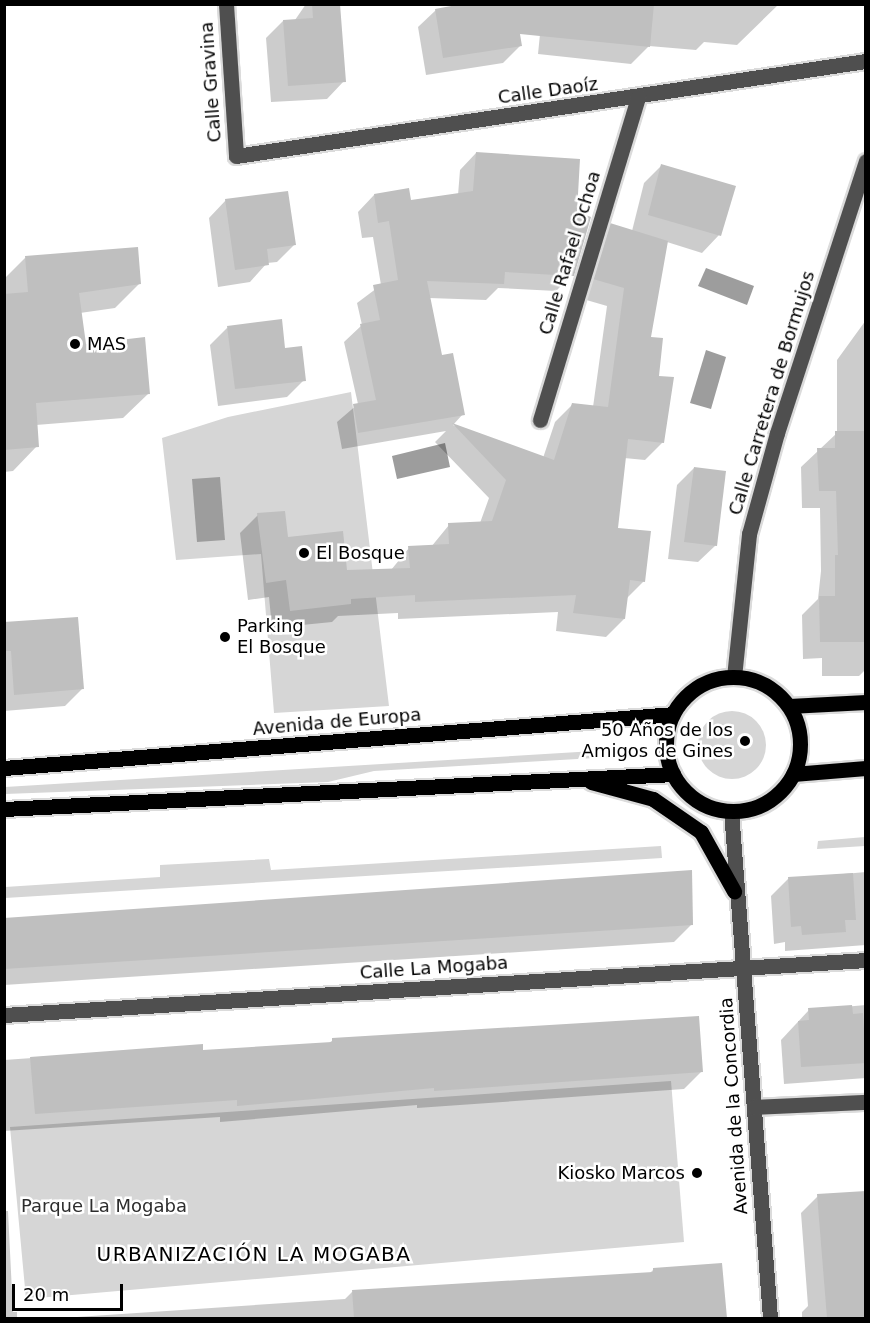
<!DOCTYPE html>
<html>
<head>
<meta charset="utf-8">
<style>
	body { margin:0 }
	#map { position:relative; width:870px; height:1323px; overflow:hidden; background:#fff; font-family:"DejaVu Sans",sans-serif }
	div>[style] { position:absolute }
	.green>* { inset:0; background:#d6d6d6 }
	.round { border-radius:50% }
	.water>* { inset:0; background:#9d9d9d }
	.shadow>* { inset:0; background:#0003 }
	.building>* { inset:0; background:#bfbfbf }
	.roads { filter:drop-shadow(2px 0 #dbdbdb) drop-shadow(-2px 0 #dbdbdb) drop-shadow(0 2px #dbdbdb) drop-shadow(0 -2px #dbdbdb) }
	.minor>* { height:15px; margin:-7.5px; padding:0 7.5px; transform-origin:7.5px; border-radius:7.5px; background:#4f4f4f }
	.major>* { height:15px; margin:-7.5px; padding:0 7.5px; transform-origin:7.5px; border-radius:7.5px; background:#000 }
	.major>.ring { margin:-7.5px; padding:0; box-sizing:content-box; background:none; border:15px solid #000; border-radius:50% }
	.dots>* { width:16px; height:16px; translate:-50% -50%; box-sizing:border-box; border:3px solid #fff; border-radius:50% }
	span { translate:-50% -50%; white-space:nowrap; text-align:center; line-height:1.15; -webkit-text-stroke:5px #fff; paint-order:stroke }
	.street-label { font-size:18px; color:#000 }
	.poi-label { font-size:18px; color:#000 }
	.left { translate:0 -50%; text-align:left }
	.right { translate:-100% -50%; text-align:right }
	.park-label { font-size:18px; color:#2d2d2d }
	.neighbourhood-label { font-size:20px; color:#000; letter-spacing:1.5px }
	.frame { position:absolute; inset:0; border:6px solid #000; pointer-events:none }
	.scale { position:absolute; left:12px; top:1284px; width:111px; height:27px; box-sizing:border-box; border:3px solid #000; border-top:0; padding-left:8px; font-size:18px; line-height:21px; white-space:nowrap; color:#000; -webkit-text-stroke:4px #fff; paint-order:stroke }
</style>
</head>
<body>
<div id="map">
	<div class="green">
		<div style="clip-path:polygon(351px 392px,389px 706px,274px 713px,261px 554px,176px 560px,162px 438px,228px 417px)"></div>
		<div class="round" style="left:698px;top:711px;width:68px;height:68px"></div>
		<div style="clip-path:polygon(611px 750px,612px 757px,374px 771px,328px 782px,5px 794px,5px 787px)"></div>
		<div style="clip-path:polygon(865px 837px,865px 846px,817px 849px,818px 841px)"></div>
		<div style="clip-path:polygon(661px 846px,662px 858px,5px 898px,5px 887px,160px 877px,160px 865px,269px 859px,271px 870px)"></div>
		<div style="clip-path:polygon(671px 1081px,684px 1242px,26px 1299px,10px 1127px)"></div>
	</div>
	<div class="water">
		<div style="clip-path:polygon(706px 268px,754px 286px,747px 305px,698px 286px)"></div>
		<div style="clip-path:polygon(706px 350px,726px 357px,711px 409px,690px 403px)"></div>
		<div style="clip-path:polygon(445px 443px,450px 467px,397px 479px,392px 456px)"></div>
		<div style="clip-path:polygon(220px 477px,225px 540px,197px 542px,192px 479px)"></div>
	</div>
	<div class="shadow">
		<div style="clip-path:polygon(306px 4px,338px 4px,344px 81px,327px 99px,271px 102px,266px 38px,283px 21px,295px 20px)"></div>
		<div style="clip-path:polygon(543px 4px,779px 4px,737px 45px,704px 42px,696px 50px,649px 46px,631px 64px,538px 54px)"></div>
		<div style="clip-path:polygon(436px 10px,521px 45px,503px 63px,426px 75px,418px 27px)"></div>
		<div style="clip-path:polygon(476px 153px,572px 275px,556px 291px,498px 288px,486px 300px,429px 298px,441px 356px,463px 414px,453px 425px,543px 458px,555px 422px,573px 404px,593px 407px,607px 306px,576px 297px,593px 242px,611px 224px,632px 231px,644px 183px,661px 166px,719px 235px,702px 253px,667px 242px,649px 338px,663px 442px,645px 460px,624px 458px,616px 529px,644px 581px,626px 599px,624px 619px,606px 637px,556px 631px,558px 612px,398px 619px,398px 613px,338px 616px,332px 622px,272px 628px,269px 597px,248px 600px,240px 533px,258px 515px,287px 539px,346px 571px,391px 570px,409px 548px,431px 547px,449px 525px,480px 523px,489px 498px,435px 442px,446px 431px,342px 449px,337px 422px,358px 404px,344px 342px,362px 325px,357px 303px,381px 285px,373px 237px,362px 238px,358px 212px,374px 195px,410px 202px,458px 195px,460px 170px)"></div>
		<div style="clip-path:polygon(226px 200px,294px 245px,277px 262px,267px 263px,250px 282px,218px 287px,209px 218px)"></div>
		<div style="clip-path:polygon(25px 258px,139px 284px,115px 308px,80px 313px,85px 346px,148px 394px,123px 418px,36px 425px,37px 446px,13px 471px,4px 472px,4px 279px)"></div>
		<div style="clip-path:polygon(866px 320px,866px 669px,859px 676px,822px 676px,822px 658px,803px 659px,802px 615px,818px 599px,821px 571px,820px 508px,802px 508px,801px 467px,837px 433px,837px 360px)"></div>
		<div style="clip-path:polygon(227px 328px,284px 350px,304px 380px,287px 397px,218px 406px,210px 345px)"></div>
		<div style="clip-path:polygon(694px 468px,716px 545px,698px 562px,668px 559px,677px 485px)"></div>
		<div style="clip-path:polygon(4px 623px,82px 689px,65px 706px,4px 711px)"></div>
		<div style="clip-path:polygon(866px 872px,866px 945px,785px 951px,785px 942px,774px 944px,771px 896px,788px 879px)"></div>
		<div style="clip-path:polygon(4px 919px,692px 924px,674px 942px,4px 985px)"></div>
		<div style="clip-path:polygon(866px 1005px,866px 1078px,784px 1084px,781px 1040px,809px 1010px)"></div>
		<div style="clip-path:polygon(333px 1040px,701px 1072px,684px 1089px,417px 1108px,417px 1105px,220px 1122px,220px 1117px,4px 1131px,4px 1060px,201px 1046px,202px 1052px,329px 1043px)"></div>
		<div style="clip-path:polygon(866px 1192px,866px 1318px,802px 1318px,802px 1312px,808px 1306px,801px 1213px,818px 1196px)"></div>
		<div style="clip-path:polygon(4px 1211px,8px 1211px,13px 1312px,17px 1312px,17px 1318px,4px 1318px)"></div>
		<div style="clip-path:polygon(721px 1265px,725px 1318px,62px 1318px,345px 1299px,352px 1292px,650px 1273px,654px 1269px)"></div>
	</div>
	<div class="building">
		<div style="clip-path:polygon(312px 4px,340px 4px,346px 82px,288px 86px,283px 20px,313px 18px)"></div>
		<div style="clip-path:polygon(462px 4px,654px 4px,650px 47px,520px 34px,522px 46px,443px 58px,435px 9px)"></div>
		<div style="clip-path:polygon(476px 152px,580px 159px,577px 212px,591px 217px,574px 276px,505px 272px,504px 284px,427px 281px,442px 355px,453px 353px,465px 415px,358px 433px,353px 404px,376px 400px,360px 324px,380px 320px,373px 285px,398px 280px,389px 221px,378px 223px,374px 194px,409px 188px,411px 200px,473px 191px)"></div>
		<div style="clip-path:polygon(661px 164px,736px 186px,721px 236px,648px 215px)"></div>
		<div style="clip-path:polygon(288px 191px,296px 245px,267px 249px,269px 265px,235px 270px,225px 199px)"></div>
		<div style="clip-path:polygon(610px 223px,668px 241px,651px 337px,663px 338px,659px 376px,674px 377px,664px 443px,628px 439px,618px 528px,651px 531px,645px 582px,630px 580px,625px 619px,573px 613px,576px 595px,415px 602px,415px 595px,351px 599px,351px 604px,290px 611px,286px 580px,266px 583px,257px 513px,285px 511px,288px 537px,343px 531px,347px 570px,410px 568px,408px 546px,449px 544px,448px 523px,492px 521px,506px 480px,452px 423px,554px 460px,572px 403px,608px 407px,624px 288px,593px 279px)"></div>
		<div style="clip-path:polygon(138px 247px,141px 284px,79px 293px,86px 344px,145px 337px,150px 394px,36px 403px,39px 447px,4px 450px,4px 294px,28px 292px,25px 256px)"></div>
		<div style="clip-path:polygon(282px 319px,285px 348px,302px 346px,306px 381px,235px 389px,227px 326px)"></div>
		<div style="clip-path:polygon(835px 431px,866px 431px,866px 642px,820px 642px,819px 596px,835px 596px,835px 555px,838px 555px,836px 491px,819px 491px,817px 448px,835px 448px)"></div>
		<div style="clip-path:polygon(694px 467px,726px 471px,717px 546px,684px 542px)"></div>
		<div style="clip-path:polygon(78px 617px,84px 689px,14px 695px,11px 651px,4px 651px,4px 622px)"></div>
		<div style="clip-path:polygon(692px 870px,693px 925px,4px 969px,4px 918px)"></div>
		<div style="clip-path:polygon(853px 873px,856px 920px,845px 920px,846px 932px,802px 935px,801px 926px,791px 927px,788px 877px)"></div>
		<div style="clip-path:polygon(852px 1005px,853px 1014px,863px 1013px,866px 1063px,801px 1067px,798px 1021px,809px 1020px,808px 1008px)"></div>
		<div style="clip-path:polygon(699px 1016px,703px 1072px,434px 1091px,434px 1088px,237px 1106px,237px 1100px,35px 1114px,30px 1057px,203px 1044px,203px 1050px,332px 1042px,332px 1038px)"></div>
		<div style="clip-path:polygon(866px 1191px,866px 1318px,827px 1318px,817px 1194px)"></div>
		<div style="clip-path:polygon(722px 1263px,727px 1318px,354px 1318px,352px 1290px,653px 1272px,653px 1268px)"></div>
	</div>
	<div class="roads">
		<div class="minor">
			<div style="left:226px;top:4px;width:152px;rotate:86.2deg"></div>
			<div style="left:236px;top:156px;width:637px;rotate:-8.58deg"></div>
			<div style="left:540px;top:420px;width:338px;rotate:-73.1deg"></div>
			<div style="left:734px;top:677px;width:144px;rotate:-84deg"></div>
			<div style="left:749px;top:534px;width:105px;rotate:-74.5deg"></div>
			<div style="left:777px;top:433px;width:286px;rotate:-71.9deg"></div>
			<div style="left:731px;top:811px;width:508px;rotate:85.6deg"></div>
			<div style="left:4px;top:1015px;width:864px;rotate:-3.65deg"></div>
			<div style="left:754px;top:1107px;width:112px;rotate:-2.6deg"></div>
		</div>
		<div class="major">
			<div class="ring" style="left:666px;top:677px;width:119px;height:119px"></div>
			<div style="left:789px;top:706px;width:77px;rotate:-3deg"></div>
			<div style="left:4px;top:768px;width:671px;rotate:-4.61deg"></div>
			<div style="left:793px;top:774px;width:73px;rotate:-4.7deg"></div>
			<div style="left:591px;top:782px;width:64px;rotate:15.3deg"></div>
			<div style="left:653px;top:799px;width:58px;rotate:34.5deg"></div>
			<div style="left:701px;top:832px;width:68px;rotate:60.8deg"></div>
			<div style="left:4px;top:809px;width:670px;rotate:-2.99deg"></div>
		</div>
	</div>
	<div class="dots">
		<div style="left:75px;top:344px;background:#000"></div>
		<div style="left:304px;top:553px;background:#000"></div>
		<div style="left:225px;top:637px;background:#000"></div>
		<div style="left:745px;top:741px;background:#000"></div>
		<div style="left:697px;top:1173px;background:#000"></div>
	</div>
	<div class="street-label">
		<span style="left:211px;top:82px;rotate:-94deg">Calle Gravina</span>
		<span style="left:548px;top:91px;rotate:-8deg">Calle Daoíz</span>
		<span style="left:570px;top:253px;rotate:-73deg">Calle Rafael Ochoa</span>
		<span style="left:772px;top:393px;rotate:-73deg">Calle Carretera de Bormujos</span>
		<span style="left:337px;top:722px;rotate:-5deg">Avenida de Europa</span>
		<span style="left:434px;top:968px;rotate:-4deg">Calle La Mogaba</span>
		<span style="left:734px;top:1106px;rotate:-94deg">Avenida de la Concordia</span>
	</div>
	<div class="poi-label">
		<span class="left" style="left:87px;top:344px">MAS</span>
		<span class="left" style="left:316px;top:553px">El Bosque</span>
		<span class="left" style="left:237px;top:637px">Parking<br>El Bosque</span>
		<span class="right" style="left:733px;top:741px">50 Años de los<br>Amigos de Gines</span>
		<span class="right" style="left:685px;top:1173px">Kiosko Marcos</span>
	</div>
	<div class="park-label">
		<span style="left:104px;top:1206px">Parque La Mogaba</span>
	</div>
	<div class="neighbourhood-label">
		<span style="left:254px;top:1254px">URBANIZACIÓN LA MOGABA</span>
	</div>
	<div class="frame"></div>
	<div class="scale">20 m</div>
</div>
</body>
</html>
